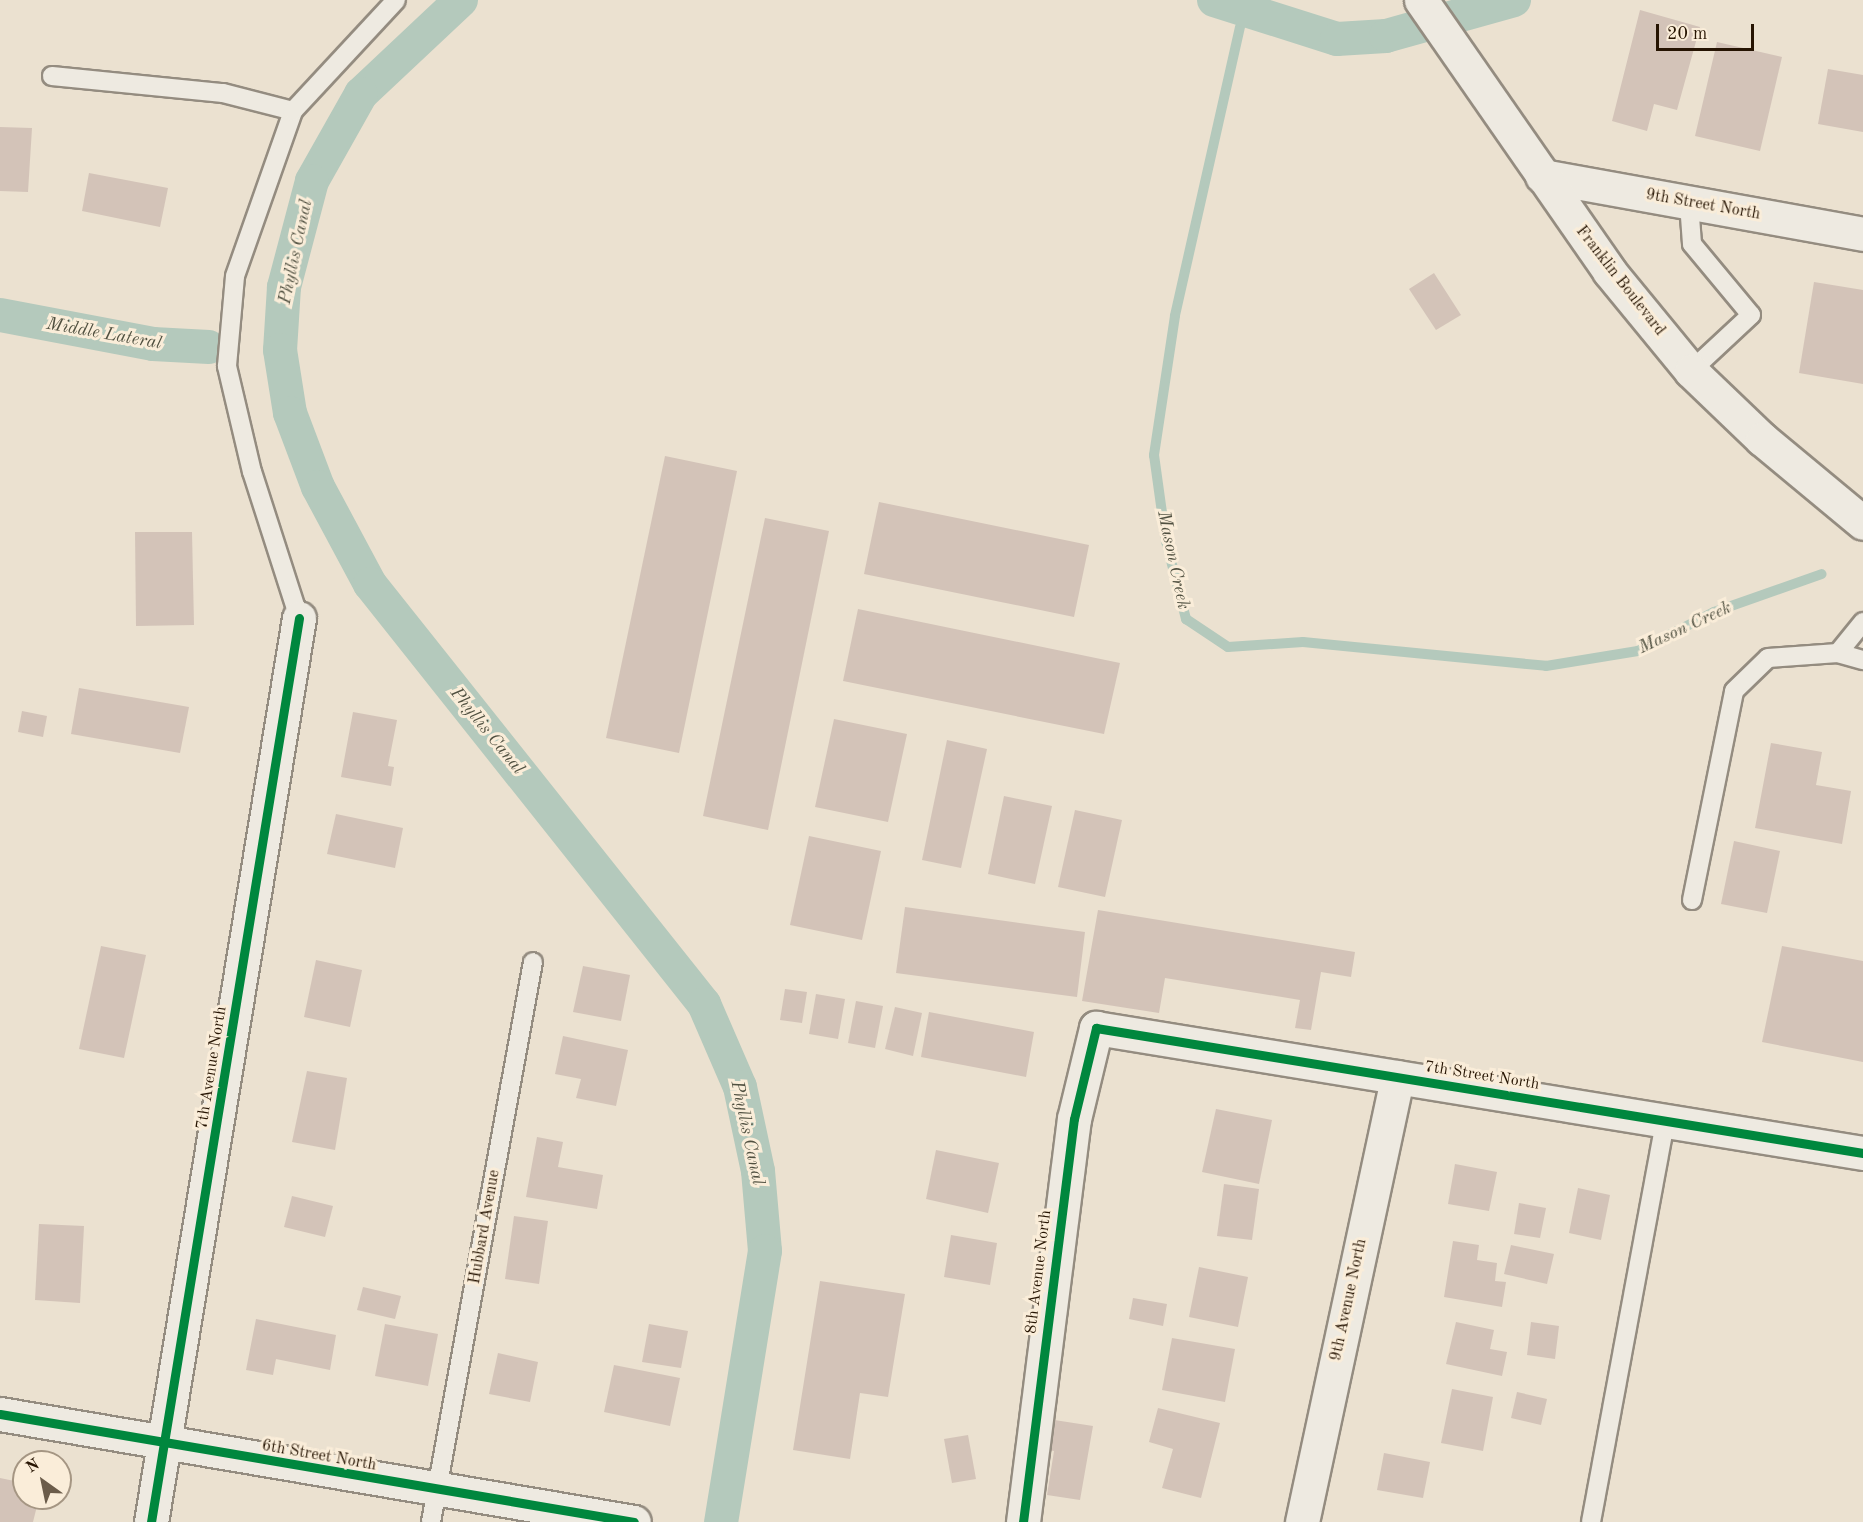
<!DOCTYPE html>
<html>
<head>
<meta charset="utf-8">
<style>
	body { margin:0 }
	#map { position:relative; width:1863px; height:1522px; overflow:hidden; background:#ebe1d0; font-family:"Old Standard TT",serif }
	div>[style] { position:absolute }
	.stream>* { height:10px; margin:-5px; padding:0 5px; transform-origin:5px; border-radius:5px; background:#b4c9bc }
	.canal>* { height:34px; margin:-17px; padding:0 17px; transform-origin:17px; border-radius:17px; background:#b4c9bc }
	.building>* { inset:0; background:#d3c3b8 }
	.roads { filter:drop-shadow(2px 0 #948c80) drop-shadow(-2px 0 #948c80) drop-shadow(0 2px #948c80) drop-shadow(0 -2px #948c80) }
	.service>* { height:18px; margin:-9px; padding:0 9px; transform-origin:9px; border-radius:9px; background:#eeeae1 }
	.minor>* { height:33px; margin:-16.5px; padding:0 16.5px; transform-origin:16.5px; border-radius:16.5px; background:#eeeae1 }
	.tertiary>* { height:33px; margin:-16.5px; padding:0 16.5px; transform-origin:16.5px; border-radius:16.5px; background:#eeeae1 }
	.secondary>* { height:33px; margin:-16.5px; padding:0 16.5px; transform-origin:16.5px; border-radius:16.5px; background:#eeeae1 }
	.cycleway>* { height:9px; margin:-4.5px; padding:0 4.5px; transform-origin:4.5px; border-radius:4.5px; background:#00873e }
	span { translate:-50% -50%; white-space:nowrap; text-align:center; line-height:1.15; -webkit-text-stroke:6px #faedd9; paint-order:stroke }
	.street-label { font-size:16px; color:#261402 }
	.water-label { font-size:18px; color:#505040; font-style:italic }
	.north { position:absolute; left:12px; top:1450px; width:60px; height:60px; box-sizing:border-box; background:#faedd9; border:2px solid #a59683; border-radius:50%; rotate:327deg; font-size:16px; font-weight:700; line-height:24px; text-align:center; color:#261402 }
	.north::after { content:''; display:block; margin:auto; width:21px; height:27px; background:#6b5c4a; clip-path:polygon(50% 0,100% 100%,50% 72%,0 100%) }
	.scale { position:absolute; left:1656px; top:24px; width:98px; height:27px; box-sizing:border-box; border:3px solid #261402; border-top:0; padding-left:8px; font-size:18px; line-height:21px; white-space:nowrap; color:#261402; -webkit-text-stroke:4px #faedd9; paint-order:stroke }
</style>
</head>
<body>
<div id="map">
	<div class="stream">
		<div style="left:1240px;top:27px;width:296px;rotate:102.7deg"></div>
		<div style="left:1175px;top:316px;width:141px;rotate:98.6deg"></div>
		<div style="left:1154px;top:455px;width:87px;rotate:82.1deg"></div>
		<div style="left:1166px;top:541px;width:81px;rotate:75.6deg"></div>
		<div style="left:1186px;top:619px;width:50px;rotate:33.7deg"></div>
		<div style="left:1228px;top:647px;width:75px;rotate:-3.8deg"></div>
		<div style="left:1303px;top:642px;width:244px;rotate:5.6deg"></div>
		<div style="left:1546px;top:666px;width:93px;rotate:-9.3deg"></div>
		<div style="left:1638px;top:651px;width:85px;rotate:-27.2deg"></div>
		<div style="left:1714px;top:612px;width:114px;rotate:-19.4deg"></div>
	</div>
	<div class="canal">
		<div style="left:461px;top:0;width:137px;rotate:136.8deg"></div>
		<div style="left:361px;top:94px;width:100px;rotate:119.4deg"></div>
		<div style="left:312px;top:181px;width:110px;rotate:104.8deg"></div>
		<div style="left:284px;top:287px;width:63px;rotate:93.6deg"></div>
		<div style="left:280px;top:350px;width:64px;rotate:81deg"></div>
		<div style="left:290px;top:413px;width:79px;rotate:69.3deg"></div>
		<div style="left:318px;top:487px;width:110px;rotate:61.8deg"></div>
		<div style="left:370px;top:584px;width:537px;rotate:51.51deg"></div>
		<div style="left:704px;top:1004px;width:90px;rotate:66.6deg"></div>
		<div style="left:740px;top:1087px;width:86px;rotate:77.9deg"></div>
		<div style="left:758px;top:1171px;width:80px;rotate:85deg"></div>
		<div style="left:765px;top:1251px;width:275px;rotate:99.2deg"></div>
		<div style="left:1214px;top:0;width:129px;rotate:17.6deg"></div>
		<div style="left:1337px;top:39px;width:49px;rotate:-3.5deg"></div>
		<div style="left:1386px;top:36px;width:133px;rotate:-15.7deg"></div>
		<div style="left:0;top:315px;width:156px;rotate:10.7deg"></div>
		<div style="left:153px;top:344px;width:56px;rotate:3.1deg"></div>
	</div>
	<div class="building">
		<div style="clip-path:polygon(1640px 10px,1700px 27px,1677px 110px,1654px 104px,1647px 131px,1612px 121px)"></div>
		<div style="clip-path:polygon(1717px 42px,1782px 57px,1760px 151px,1695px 136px)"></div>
		<div style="clip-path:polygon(1828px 69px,1863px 75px,1863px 132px,1818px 124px)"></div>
		<div style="clip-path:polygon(0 127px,32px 128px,28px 192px,0 191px)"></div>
		<div style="clip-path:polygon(89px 173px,168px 188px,160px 227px,82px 211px)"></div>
		<div style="clip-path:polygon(1434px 273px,1461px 315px,1436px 330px,1409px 289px)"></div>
		<div style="clip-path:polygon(1814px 282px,1863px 290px,1863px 384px,1799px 373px)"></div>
		<div style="clip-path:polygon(665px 456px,737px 471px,679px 753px,606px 738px)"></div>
		<div style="clip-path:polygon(879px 502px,1089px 545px,1074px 617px,864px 574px)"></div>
		<div style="clip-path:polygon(765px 518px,829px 531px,768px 830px,703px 816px)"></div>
		<div style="clip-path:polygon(135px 532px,192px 532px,194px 625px,136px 626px)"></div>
		<div style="clip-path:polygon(858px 609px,1120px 663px,1104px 734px,843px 681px)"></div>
		<div style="clip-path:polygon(79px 688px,189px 707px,180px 753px,71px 734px)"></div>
		<div style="clip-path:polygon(22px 711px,47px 716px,43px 737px,18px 732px)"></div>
		<div style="clip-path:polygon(353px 712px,397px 720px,388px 766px,394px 767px,391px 786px,341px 777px)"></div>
		<div style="clip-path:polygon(834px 719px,907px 734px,888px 822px,815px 807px)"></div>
		<div style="clip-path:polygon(947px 740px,987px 749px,961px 868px,922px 860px)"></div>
		<div style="clip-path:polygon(1771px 743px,1822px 752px,1816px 785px,1851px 791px,1842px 844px,1755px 828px)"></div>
		<div style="clip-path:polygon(1004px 796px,1052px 806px,1035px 884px,988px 874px)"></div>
		<div style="clip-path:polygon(1075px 810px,1122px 820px,1105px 897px,1058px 887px)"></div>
		<div style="clip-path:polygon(336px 814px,403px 828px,395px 868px,327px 854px)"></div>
		<div style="clip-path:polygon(809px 836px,881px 851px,862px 940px,790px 925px)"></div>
		<div style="clip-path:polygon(1734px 841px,1780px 851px,1767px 913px,1721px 904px)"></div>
		<div style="clip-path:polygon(905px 907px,1085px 932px,1077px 997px,896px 973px)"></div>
		<div style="clip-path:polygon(1098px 910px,1355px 952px,1351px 977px,1321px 972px,1311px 1030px,1295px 1028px,1300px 1000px,1165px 978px,1159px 1013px,1082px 1001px)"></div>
		<div style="clip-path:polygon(101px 946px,146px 955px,124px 1058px,79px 1049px)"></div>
		<div style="clip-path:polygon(1782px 946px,1863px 961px,1863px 1062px,1762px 1042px)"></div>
		<div style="clip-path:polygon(316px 960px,362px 970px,350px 1027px,304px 1017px)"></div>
		<div style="clip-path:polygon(583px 966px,630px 975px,621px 1021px,573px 1012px)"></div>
		<div style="clip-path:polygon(785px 989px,807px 992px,802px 1023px,780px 1020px)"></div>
		<div style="clip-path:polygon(816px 994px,845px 999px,838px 1039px,809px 1034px)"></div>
		<div style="clip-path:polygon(856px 1001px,883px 1006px,875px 1048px,848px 1043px)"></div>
		<div style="clip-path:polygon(895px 1007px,922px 1013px,913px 1056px,885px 1049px)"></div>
		<div style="clip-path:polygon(929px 1012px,1034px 1032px,1026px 1077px,921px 1057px)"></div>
		<div style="clip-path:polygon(563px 1036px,628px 1050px,616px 1106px,576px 1098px,581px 1079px,555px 1074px)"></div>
		<div style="clip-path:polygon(307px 1071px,347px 1078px,335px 1150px,292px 1142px)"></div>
		<div style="clip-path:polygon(1216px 1109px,1272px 1120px,1259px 1184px,1202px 1172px)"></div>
		<div style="clip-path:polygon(537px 1137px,563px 1142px,558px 1167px,603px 1175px,597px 1209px,526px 1197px)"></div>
		<div style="clip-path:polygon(936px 1150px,999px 1163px,988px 1213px,926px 1199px)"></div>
		<div style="clip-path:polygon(1455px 1164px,1497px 1172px,1489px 1211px,1448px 1204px)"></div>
		<div style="clip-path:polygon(1224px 1184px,1259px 1189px,1252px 1240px,1217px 1236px)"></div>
		<div style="clip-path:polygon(1578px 1188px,1610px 1195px,1601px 1240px,1569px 1233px)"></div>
		<div style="clip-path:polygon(292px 1196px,333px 1206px,325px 1237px,284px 1227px)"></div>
		<div style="clip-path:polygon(1519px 1203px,1546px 1208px,1540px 1238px,1514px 1234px)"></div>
		<div style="clip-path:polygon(514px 1216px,548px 1221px,539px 1284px,505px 1279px)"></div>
		<div style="clip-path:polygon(39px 1224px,84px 1226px,80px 1303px,35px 1300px)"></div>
		<div style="clip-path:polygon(951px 1235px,997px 1243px,990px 1285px,944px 1277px)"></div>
		<div style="clip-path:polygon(1453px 1241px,1479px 1245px,1477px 1260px,1497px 1263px,1495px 1281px,1506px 1282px,1502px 1307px,1444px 1297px)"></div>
		<div style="clip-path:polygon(1511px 1245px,1554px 1254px,1547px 1284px,1504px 1274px)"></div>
		<div style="clip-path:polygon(1199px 1267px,1248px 1277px,1238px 1327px,1189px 1317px)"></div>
		<div style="clip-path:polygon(820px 1281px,905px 1294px,888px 1397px,860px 1393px,850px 1459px,793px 1450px)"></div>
		<div style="clip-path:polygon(363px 1287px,401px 1296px,395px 1319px,357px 1310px)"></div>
		<div style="clip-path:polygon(1133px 1298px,1167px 1304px,1163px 1326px,1129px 1319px)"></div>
		<div style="clip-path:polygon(256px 1319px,336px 1335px,330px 1370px,276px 1359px,273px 1375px,246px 1370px)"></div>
		<div style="clip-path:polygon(1456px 1322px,1494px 1330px,1490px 1349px,1507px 1352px,1502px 1376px,1446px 1364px)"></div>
		<div style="clip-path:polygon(1531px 1322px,1559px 1326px,1555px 1359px,1527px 1355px)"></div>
		<div style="clip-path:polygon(385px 1324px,438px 1334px,428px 1386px,375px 1376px)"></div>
		<div style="clip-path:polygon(649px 1324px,688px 1331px,681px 1368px,642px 1362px)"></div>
		<div style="clip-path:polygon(1172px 1338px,1235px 1349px,1225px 1402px,1162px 1390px)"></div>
		<div style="clip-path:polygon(498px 1353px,538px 1362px,530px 1402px,489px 1394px)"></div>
		<div style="clip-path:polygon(614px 1365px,680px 1378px,670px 1426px,604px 1412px)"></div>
		<div style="clip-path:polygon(1452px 1389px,1493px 1397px,1483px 1451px,1441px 1443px)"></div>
		<div style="clip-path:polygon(1517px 1392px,1547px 1399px,1541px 1425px,1511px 1418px)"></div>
		<div style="clip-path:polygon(1158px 1408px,1220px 1423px,1201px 1498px,1162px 1488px,1173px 1449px,1149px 1442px)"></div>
		<div style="clip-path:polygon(1048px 1419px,1093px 1426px,1080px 1500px,1047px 1495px,1054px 1451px,1043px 1449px)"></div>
		<div style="clip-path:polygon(968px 1435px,976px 1479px,952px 1483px,944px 1439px)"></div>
		<div style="clip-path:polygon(1384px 1453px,1430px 1462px,1423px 1498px,1377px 1490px)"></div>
		<div style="clip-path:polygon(0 1478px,24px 1483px,24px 1498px,39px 1498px,33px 1522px,0 1522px)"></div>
	</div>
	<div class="roads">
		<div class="service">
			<div style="left:52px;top:76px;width:172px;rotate:5.7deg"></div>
			<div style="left:223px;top:93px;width:72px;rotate:14.4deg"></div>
			<div style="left:1689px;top:203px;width:41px;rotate:85.8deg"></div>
			<div style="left:1692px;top:244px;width:92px;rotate:50.3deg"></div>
			<div style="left:1751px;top:315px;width:82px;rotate:137deg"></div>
			<div style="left:299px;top:618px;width:153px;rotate:-107.8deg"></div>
			<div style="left:252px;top:472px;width:109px;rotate:-103.3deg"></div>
			<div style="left:227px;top:366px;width:90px;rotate:-84.9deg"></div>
			<div style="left:235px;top:276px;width:175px;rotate:-70.6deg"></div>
			<div style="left:293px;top:111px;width:151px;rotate:-47.1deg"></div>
			<div style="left:1838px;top:653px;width:40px;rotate:-51deg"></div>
			<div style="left:1692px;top:900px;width:213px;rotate:-78.6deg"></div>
			<div style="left:1734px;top:691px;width:47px;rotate:-44.1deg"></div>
			<div style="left:1768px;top:658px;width:70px;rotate:-4.1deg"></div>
			<div style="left:1838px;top:653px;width:26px;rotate:16deg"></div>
			<div style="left:431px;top:1522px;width:569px;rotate:-79.68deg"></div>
			<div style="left:1591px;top:1522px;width:408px;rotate:-79.5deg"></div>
		</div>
		<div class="minor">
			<div style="left:1542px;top:176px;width:326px;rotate:10.2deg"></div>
			<div style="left:151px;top:1522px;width:916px;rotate:-80.7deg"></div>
			<div style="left:1023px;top:1522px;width:406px;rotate:-82.8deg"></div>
			<div style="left:1074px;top:1119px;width:94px;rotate:-76.4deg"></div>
			<div style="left:1096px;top:1028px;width:777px;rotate:9.26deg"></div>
			<div style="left:1302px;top:1522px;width:455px;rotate:-77.9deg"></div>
		</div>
		<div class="tertiary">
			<div style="left:0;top:1414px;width:643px;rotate:9.67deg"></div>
		</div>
		<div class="secondary">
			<div style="left:1421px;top:0;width:330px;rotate:55.2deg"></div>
			<div style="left:1609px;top:271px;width:129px;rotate:50.6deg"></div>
			<div style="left:1691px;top:371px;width:98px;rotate:43.8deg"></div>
			<div style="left:1762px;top:439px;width:131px;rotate:39.7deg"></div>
		</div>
	</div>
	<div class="cycleway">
		<div style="left:0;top:1414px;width:643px;rotate:9.67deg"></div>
		<div style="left:151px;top:1522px;width:916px;rotate:-80.7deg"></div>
		<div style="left:1023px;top:1522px;width:406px;rotate:-82.8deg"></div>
		<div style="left:1074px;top:1119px;width:94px;rotate:-76.4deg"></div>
		<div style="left:1096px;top:1028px;width:777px;rotate:9.26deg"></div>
	</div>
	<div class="street-label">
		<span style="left:1703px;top:205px;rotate:10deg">9th Street North</span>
		<span style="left:1620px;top:281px;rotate:52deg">Franklin Boulevard</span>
		<span style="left:212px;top:1068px;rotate:-81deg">7th Avenue North</span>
		<span style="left:1482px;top:1076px;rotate:9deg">7th Street North</span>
		<span style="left:485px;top:1227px;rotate:-80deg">Hubbard Avenue</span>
		<span style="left:1039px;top:1272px;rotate:-83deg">8th Avenue North</span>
		<span style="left:1349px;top:1300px;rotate:-78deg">9th Avenue North</span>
		<span style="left:319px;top:1456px;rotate:10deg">6th Street North</span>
	</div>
	<div class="water-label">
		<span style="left:296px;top:252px;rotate:-78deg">Phyllis Canal</span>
		<span style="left:104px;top:334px;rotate:10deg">Middle Lateral</span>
		<span style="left:1173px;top:560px;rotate:78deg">Mason Creek</span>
		<span style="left:1685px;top:628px;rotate:-25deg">Mason Creek</span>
		<span style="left:487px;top:731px;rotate:51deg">Phyllis Canal</span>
		<span style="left:747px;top:1133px;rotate:78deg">Phyllis Canal</span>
	</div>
	<div class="north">N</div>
	<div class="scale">20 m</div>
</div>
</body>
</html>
